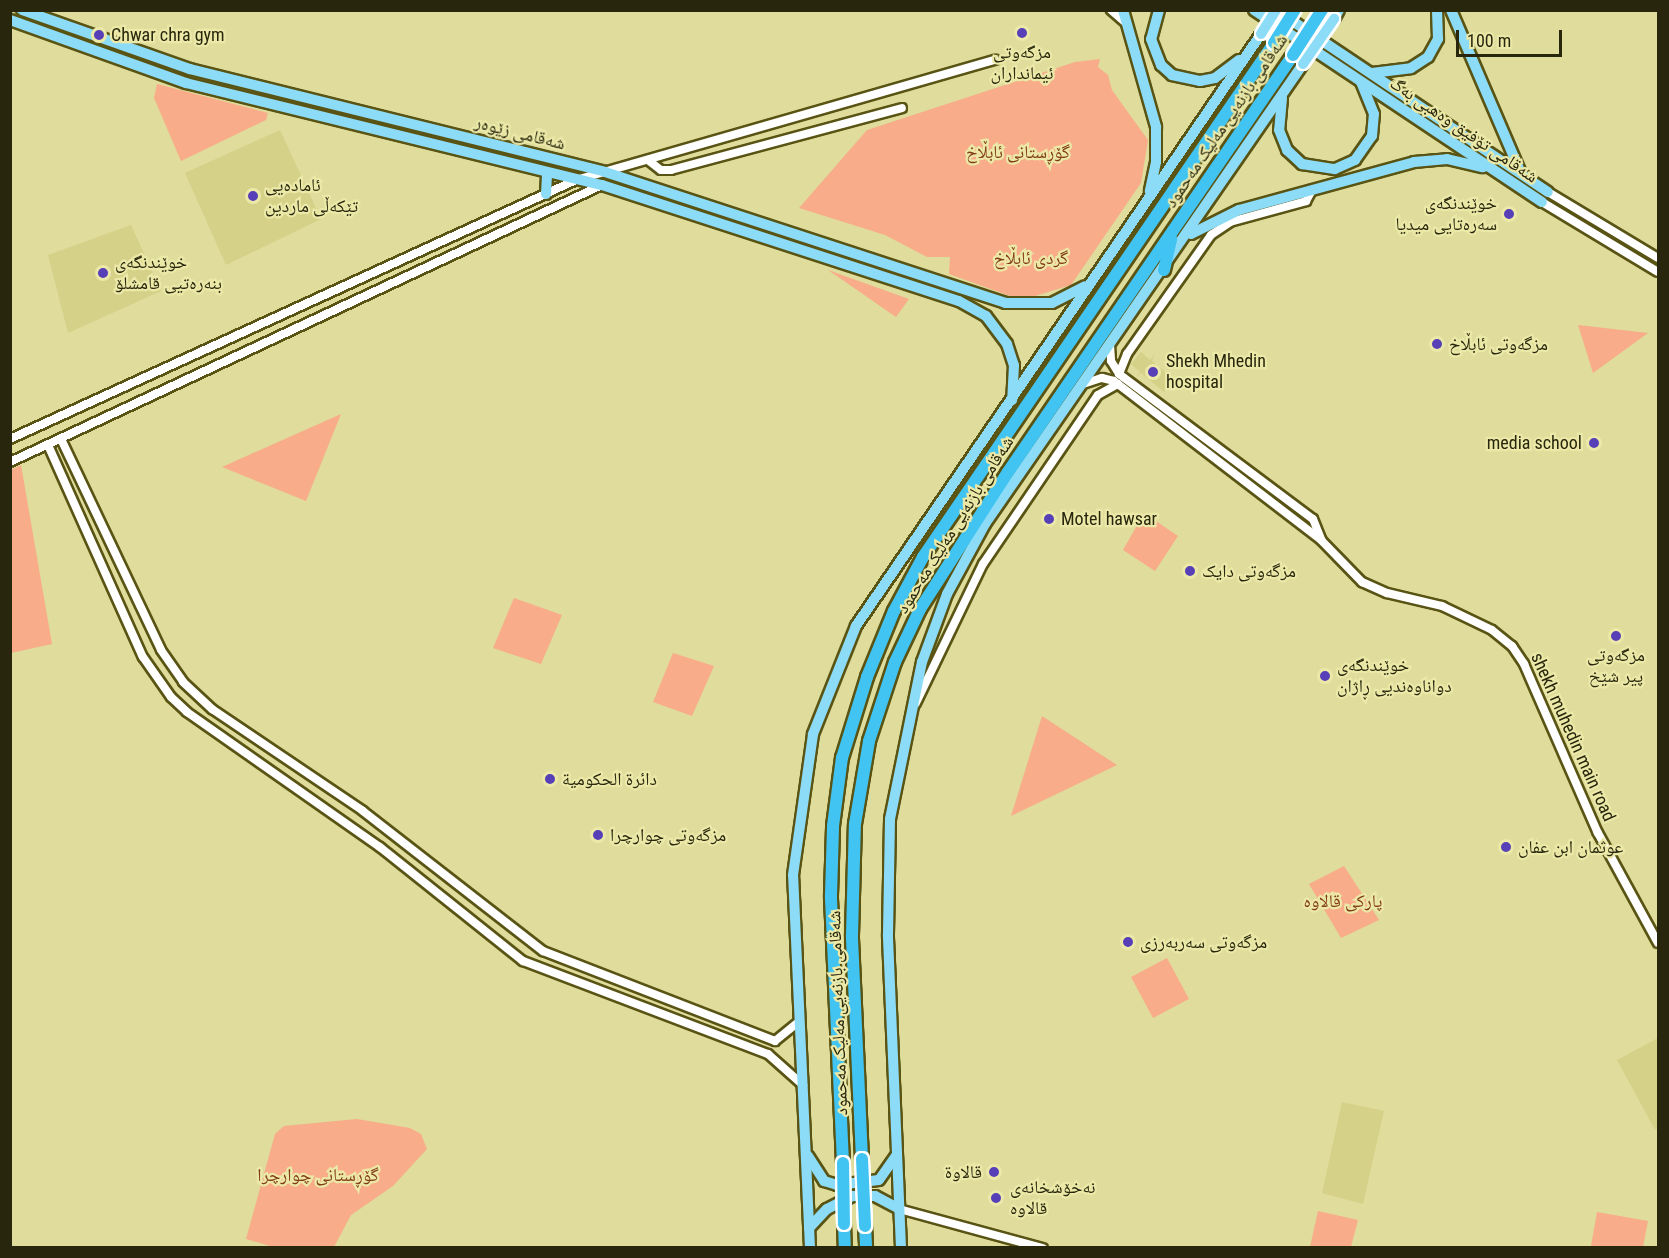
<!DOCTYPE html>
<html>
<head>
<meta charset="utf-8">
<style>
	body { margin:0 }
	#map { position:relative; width:1669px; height:1258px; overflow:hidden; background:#dfdc9c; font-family:"Roboto Condensed","Noto Naskh Arabic",sans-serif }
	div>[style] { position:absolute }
	.built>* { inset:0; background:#d5d189 }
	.green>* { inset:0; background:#f8ac89 }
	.roads { filter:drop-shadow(2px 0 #595414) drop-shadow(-2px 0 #595414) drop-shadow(0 2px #595414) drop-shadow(0 -2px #595414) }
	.minor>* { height:8px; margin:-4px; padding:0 4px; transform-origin:4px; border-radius:4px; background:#fff }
	.major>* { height:10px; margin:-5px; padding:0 5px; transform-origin:5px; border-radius:5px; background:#8ddcf7 }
	.highway>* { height:12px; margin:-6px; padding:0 6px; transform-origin:6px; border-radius:6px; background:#41c4f2 }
	.bridges { filter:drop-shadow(2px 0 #fff) drop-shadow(-2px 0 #fff) drop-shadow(0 2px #fff) drop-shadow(0 -2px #fff) }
	.major-bridge>* { height:10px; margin:-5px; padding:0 5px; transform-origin:5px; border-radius:5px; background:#8ddcf7 }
	.highway-bridge>* { height:12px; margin:-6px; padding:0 6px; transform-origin:6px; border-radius:6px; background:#41c4f2 }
	.dots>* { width:16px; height:16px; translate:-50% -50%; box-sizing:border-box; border:3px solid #ece9a8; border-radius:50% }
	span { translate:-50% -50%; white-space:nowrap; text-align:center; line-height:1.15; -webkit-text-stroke:4.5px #ece9a8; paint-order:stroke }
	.poi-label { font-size:18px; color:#28270d }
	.left { translate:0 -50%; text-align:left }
	.right { translate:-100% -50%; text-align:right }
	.street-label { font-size:18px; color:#28270d }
	.park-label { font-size:18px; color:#813b16 }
	.frame { position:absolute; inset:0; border:12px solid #28270d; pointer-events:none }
	.scale { position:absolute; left:1456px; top:30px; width:106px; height:27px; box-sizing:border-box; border:3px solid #28270d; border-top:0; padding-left:8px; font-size:18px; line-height:21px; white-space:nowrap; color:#28270d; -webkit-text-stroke:4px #ece9a8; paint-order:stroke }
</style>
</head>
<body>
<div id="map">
	<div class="built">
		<div style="clip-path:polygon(280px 130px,321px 219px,226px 265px,185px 173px)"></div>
		<div style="clip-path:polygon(131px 225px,161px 291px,68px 333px,48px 255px)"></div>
		<div style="clip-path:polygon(1141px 352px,1150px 360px,1155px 354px,1152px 361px,1174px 379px,1164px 392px,1141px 373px,1136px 377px,1140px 372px,1131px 364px)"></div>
		<div style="clip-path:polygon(1658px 1038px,1658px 1128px,1655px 1130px,1617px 1060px)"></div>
		<div style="clip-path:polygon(1342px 1102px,1384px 1111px,1363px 1204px,1322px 1193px)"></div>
	</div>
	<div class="green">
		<div style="clip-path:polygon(1100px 59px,1098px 67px,1108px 75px,1112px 90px,1148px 140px,1141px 183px,1071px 285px,1032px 297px,1010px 296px,949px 274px,950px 257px,927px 257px,885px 235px,799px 208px,867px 130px,1075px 62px)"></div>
		<div style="clip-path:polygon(157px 84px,268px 113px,266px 120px,181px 161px,154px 98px)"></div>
		<div style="clip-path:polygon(828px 270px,909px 299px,896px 317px)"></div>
		<div style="clip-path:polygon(1578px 325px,1648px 333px,1593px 373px)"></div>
		<div style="clip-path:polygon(341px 414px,306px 501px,222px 467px)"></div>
		<div style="clip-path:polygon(21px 465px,52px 644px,11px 653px,11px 470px)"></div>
		<div style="clip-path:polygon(1144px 513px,1178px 536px,1155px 571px,1123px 550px)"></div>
		<div style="clip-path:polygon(514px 598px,562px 615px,541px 664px,493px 648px)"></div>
		<div style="clip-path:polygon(673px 653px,714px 666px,692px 716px,653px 702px)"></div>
		<div style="clip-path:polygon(1042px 716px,1117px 765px,1011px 816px)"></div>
		<div style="clip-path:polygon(1344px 866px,1379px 920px,1341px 938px,1309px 884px)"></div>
		<div style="clip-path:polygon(1167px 958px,1189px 999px,1153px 1018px,1131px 977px)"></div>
		<div style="clip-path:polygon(357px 1119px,410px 1128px,421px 1134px,427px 1149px,393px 1186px,351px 1215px,334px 1247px,273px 1247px,246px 1239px,275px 1134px,284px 1126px)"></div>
		<div style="clip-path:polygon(1318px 1211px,1358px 1220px,1351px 1247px,1310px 1247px)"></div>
		<div style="clip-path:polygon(1597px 1212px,1648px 1221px,1643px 1247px,1591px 1246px)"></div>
	</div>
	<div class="roads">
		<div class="minor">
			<div style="left:1111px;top:10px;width:21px;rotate:41deg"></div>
			<div style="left:648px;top:160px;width:16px;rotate:38deg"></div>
			<div style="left:661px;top:170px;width:10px"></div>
			<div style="left:671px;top:170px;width:239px;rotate:-15deg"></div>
			<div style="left:1548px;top:192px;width:128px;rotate:31deg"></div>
			<div style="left:1542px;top:202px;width:135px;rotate:31.1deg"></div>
			<div style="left:1110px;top:345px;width:16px;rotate:86deg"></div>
			<div style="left:1111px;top:361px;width:15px;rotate:58deg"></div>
			<div style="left:1119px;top:374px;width:242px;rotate:36.8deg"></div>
			<div style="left:1313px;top:519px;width:22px;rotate:68deg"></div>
			<div style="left:1119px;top:374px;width:22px;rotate:-68deg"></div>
			<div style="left:1127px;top:354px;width:146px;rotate:-54.8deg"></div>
			<div style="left:1211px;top:235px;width:23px;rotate:-34deg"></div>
			<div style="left:1230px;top:222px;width:79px;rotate:-15.4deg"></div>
			<div style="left:1306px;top:201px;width:13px;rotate:-61deg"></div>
			<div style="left:1083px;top:384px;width:20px;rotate:-18deg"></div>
			<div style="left:1102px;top:378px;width:12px;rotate:14deg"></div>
			<div style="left:1114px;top:381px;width:261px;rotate:37.5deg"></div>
			<div style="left:1321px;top:540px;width:59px;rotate:45.7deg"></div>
			<div style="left:1362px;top:582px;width:27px;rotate:24deg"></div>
			<div style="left:1387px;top:593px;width:57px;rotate:13.3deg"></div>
			<div style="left:1442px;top:606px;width:55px;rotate:25.6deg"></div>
			<div style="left:1492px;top:630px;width:26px;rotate:39deg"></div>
			<div style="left:1512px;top:646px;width:22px;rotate:56deg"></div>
			<div style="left:1524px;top:664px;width:184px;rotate:66.4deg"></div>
			<div style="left:1598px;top:833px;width:125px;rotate:61.4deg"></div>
			<div style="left:10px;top:439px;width:622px;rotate:-24.59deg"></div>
			<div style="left:576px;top:180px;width:436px;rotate:-16deg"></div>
			<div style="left:61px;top:439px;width:233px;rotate:64.6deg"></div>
			<div style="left:161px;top:650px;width:39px;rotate:55deg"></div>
			<div style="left:183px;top:682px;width:40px;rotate:43deg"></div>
			<div style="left:212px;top:709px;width:182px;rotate:34deg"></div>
			<div style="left:363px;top:811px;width:228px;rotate:37.9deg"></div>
			<div style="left:543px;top:951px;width:249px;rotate:21.2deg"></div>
			<div style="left:775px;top:1041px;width:32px;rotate:-39deg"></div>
			<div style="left:48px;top:445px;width:232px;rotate:65.9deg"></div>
			<div style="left:143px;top:657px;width:49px;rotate:55deg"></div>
			<div style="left:171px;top:697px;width:22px;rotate:43deg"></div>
			<div style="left:187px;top:712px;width:236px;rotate:35deg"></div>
			<div style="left:380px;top:847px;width:183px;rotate:38.6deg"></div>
			<div style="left:523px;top:961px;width:262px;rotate:20.8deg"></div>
			<div style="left:768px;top:1054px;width:47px;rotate:41.5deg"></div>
			<div style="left:10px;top:462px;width:654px;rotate:-25.08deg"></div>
			<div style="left:916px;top:703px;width:154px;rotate:-64.3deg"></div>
			<div style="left:983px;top:564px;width:204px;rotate:-55.8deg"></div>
			<div style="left:1098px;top:395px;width:23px;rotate:-29deg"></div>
			<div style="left:899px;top:1209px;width:149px;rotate:15.2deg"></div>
		</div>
		<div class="major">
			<div style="left:22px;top:10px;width:178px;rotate:19.4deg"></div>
			<div style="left:190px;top:69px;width:428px;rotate:13.9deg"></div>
			<div style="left:605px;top:172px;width:421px;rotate:18.1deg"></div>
			<div style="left:1005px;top:303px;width:47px"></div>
			<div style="left:1052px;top:303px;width:37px;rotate:-27deg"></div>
			<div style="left:1123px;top:10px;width:122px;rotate:74.2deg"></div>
			<div style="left:1156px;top:127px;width:35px;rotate:90deg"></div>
			<div style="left:1156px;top:162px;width:30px;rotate:102deg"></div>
			<div style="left:1159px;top:10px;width:30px;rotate:105deg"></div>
			<div style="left:1151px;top:39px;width:28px;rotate:69deg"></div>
			<div style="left:1161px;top:65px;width:15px;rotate:42deg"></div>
			<div style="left:1172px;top:75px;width:29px;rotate:12deg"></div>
			<div style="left:1200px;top:81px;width:15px;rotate:-11deg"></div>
			<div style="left:1215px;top:78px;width:30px;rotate:-37deg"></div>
			<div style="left:1254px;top:10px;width:346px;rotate:33.7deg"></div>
			<div style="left:1276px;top:10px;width:327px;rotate:33.8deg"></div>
			<div style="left:1451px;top:10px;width:177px;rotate:66.8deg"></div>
			<div style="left:1334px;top:19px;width:10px;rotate:-61deg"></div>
			<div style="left:10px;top:20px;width:187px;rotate:19.7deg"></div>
			<div style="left:186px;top:83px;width:428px;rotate:13.8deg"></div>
			<div style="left:602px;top:185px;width:375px;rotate:18deg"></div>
			<div style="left:959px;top:301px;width:31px;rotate:29deg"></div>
			<div style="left:986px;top:316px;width:35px;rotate:53deg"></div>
			<div style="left:1007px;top:344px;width:22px;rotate:72deg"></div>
			<div style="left:1014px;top:365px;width:35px;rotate:93deg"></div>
			<div style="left:1372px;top:73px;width:39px;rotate:-7deg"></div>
			<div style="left:1411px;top:68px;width:20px;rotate:-33deg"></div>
			<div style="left:1428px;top:57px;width:21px;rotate:-61deg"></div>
			<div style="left:1438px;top:39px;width:29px;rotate:-92deg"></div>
			<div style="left:1282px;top:98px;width:32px;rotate:95deg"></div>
			<div style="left:1279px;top:130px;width:22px;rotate:68deg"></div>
			<div style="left:1287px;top:150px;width:21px;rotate:43deg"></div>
			<div style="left:1302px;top:164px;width:33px;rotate:9deg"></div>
			<div style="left:1335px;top:169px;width:22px;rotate:-24deg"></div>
			<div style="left:1355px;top:160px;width:29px;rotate:-55deg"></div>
			<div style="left:1372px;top:136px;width:22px;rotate:-85deg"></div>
			<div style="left:1374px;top:114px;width:35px;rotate:-112deg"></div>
			<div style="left:546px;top:194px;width:21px;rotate:-87deg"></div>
			<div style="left:1191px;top:234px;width:54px;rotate:-26.6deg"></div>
			<div style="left:1239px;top:210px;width:181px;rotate:-15.3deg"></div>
			<div style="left:1414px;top:162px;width:33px;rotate:-5deg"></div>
			<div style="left:1447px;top:159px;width:37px;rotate:13deg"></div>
			<div style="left:808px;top:1156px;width:30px;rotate:57deg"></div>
			<div style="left:824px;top:1181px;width:14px;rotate:17deg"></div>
			<div style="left:837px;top:1185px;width:42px;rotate:-6.8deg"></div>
			<div style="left:879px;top:1180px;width:29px;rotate:-55deg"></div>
			<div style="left:809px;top:1228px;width:26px;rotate:-47deg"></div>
			<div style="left:827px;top:1209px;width:28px;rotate:-27deg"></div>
			<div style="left:852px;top:1196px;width:23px"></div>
			<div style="left:875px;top:1196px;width:27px;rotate:28deg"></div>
			<div style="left:810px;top:1248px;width:373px;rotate:-92.6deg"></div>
			<div style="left:793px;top:875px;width:142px;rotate:-81.9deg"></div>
			<div style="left:813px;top:734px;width:116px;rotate:-68.3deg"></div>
			<div style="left:856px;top:626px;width:717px;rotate:-55.62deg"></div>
			<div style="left:901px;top:1248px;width:314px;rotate:-92.4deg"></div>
			<div style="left:888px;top:934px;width:115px;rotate:-89deg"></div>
			<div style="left:890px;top:819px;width:160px;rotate:-78.5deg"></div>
			<div style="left:922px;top:662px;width:72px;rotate:-69.8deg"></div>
			<div style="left:947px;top:594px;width:80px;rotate:-61.5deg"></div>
			<div style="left:985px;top:524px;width:559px;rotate:-55.34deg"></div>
		</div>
		<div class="highway">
			<div style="left:1164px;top:270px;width:32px;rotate:-77deg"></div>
			<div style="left:862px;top:1159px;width:224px;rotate:-92.6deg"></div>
			<div style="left:852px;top:935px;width:111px;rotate:-88.5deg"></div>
			<div style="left:855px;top:824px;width:84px;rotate:-80.4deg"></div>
			<div style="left:869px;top:741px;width:83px;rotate:-71.8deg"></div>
			<div style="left:895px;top:662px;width:59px;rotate:-64.7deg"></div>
			<div style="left:920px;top:609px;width:163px;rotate:-57.3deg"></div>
			<div style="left:1008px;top:472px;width:505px;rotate:-55.65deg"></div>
			<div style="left:843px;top:1163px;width:268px;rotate:-92.6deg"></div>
			<div style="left:831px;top:895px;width:69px;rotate:-88.3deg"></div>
			<div style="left:833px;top:826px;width:69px;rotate:-82.5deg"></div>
			<div style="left:842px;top:758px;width:85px;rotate:-72.8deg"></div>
			<div style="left:867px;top:677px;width:71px;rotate:-67.8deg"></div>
			<div style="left:894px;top:611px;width:61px;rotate:-61.8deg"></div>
			<div style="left:923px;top:557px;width:622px;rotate:-55.67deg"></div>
			<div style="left:844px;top:1224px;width:24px;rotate:88deg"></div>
			<div style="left:865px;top:1226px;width:22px;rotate:87deg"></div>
		</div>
	</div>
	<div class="bridges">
		<div class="major-bridge">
			<div style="left:1261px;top:34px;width:28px;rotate:-58deg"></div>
			<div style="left:1303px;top:64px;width:55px;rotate:-55.4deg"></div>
		</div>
		<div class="highway-bridge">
			<div style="left:1274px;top:43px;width:39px;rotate:-58deg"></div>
			<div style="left:1293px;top:55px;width:54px;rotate:-57.2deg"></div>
			<div style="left:862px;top:1159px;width:67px;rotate:87.4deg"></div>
			<div style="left:843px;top:1163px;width:61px;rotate:89.1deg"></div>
		</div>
	</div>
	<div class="dots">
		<div style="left:1022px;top:33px;background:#563fb7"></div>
		<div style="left:99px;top:35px;background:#563fb7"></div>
		<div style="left:253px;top:196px;background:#563fb7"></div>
		<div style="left:1509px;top:214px;background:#563fb7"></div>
		<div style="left:103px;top:273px;background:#563fb7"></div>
		<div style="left:1437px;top:344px;background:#563fb7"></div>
		<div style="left:1153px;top:372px;background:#563fb7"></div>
		<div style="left:1594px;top:443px;background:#563fb7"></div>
		<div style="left:1049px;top:519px;background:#563fb7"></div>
		<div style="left:1190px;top:571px;background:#563fb7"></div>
		<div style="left:1616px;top:636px;background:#563fb7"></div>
		<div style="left:1325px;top:676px;background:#563fb7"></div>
		<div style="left:550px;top:779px;background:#563fb7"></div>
		<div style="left:598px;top:835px;background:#563fb7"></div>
		<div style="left:1506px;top:847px;background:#563fb7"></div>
		<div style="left:1128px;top:942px;background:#563fb7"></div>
		<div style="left:994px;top:1172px;background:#563fb7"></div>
		<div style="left:996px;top:1198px;background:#563fb7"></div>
	</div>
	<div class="poi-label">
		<span class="left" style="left:111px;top:35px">Chwar chra gym</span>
		<span style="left:1022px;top:63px">مزگەوتی<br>ئیمانداران</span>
		<span class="left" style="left:265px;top:196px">ئامادەیی<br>تێکەڵی ماردین</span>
		<span class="right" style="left:1497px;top:214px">خوێندنگەی<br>سەرەتایی میدیا</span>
		<span class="left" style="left:115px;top:273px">خوێندنگەی<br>بنەرەتیی قامشلۆ</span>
		<span class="left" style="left:1449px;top:344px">مزگەوتی ئابڵاخ</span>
		<span class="left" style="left:1166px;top:372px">Shekh Mhedin<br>hospital</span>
		<span class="right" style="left:1582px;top:443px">media school</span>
		<span class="left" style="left:1061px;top:519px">Motel hawsar</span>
		<span class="left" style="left:1202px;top:571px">مزگەوتی دایک</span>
		<span style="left:1616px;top:666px">مزگەوتی<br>پیر شێخ</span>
		<span class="left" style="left:1337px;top:676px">خوێندنگەی<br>دواناوەندیی ڕاژان</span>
		<span class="left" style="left:562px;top:779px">دائرة الحكومية</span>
		<span class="left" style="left:610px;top:835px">مزگەوتی چوارچرا</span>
		<span class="left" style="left:1518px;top:847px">عوثمان ابن عفان</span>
		<span class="left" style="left:1140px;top:942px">مزگەوتی سەربەرزی</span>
		<span class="right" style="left:982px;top:1172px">قالاوة</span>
		<span class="left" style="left:1010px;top:1198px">نەخۆشخانەی<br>قالاوە</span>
	</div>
	<div class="street-label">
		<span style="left:1226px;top:121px;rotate:-56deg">شەقامی بازنەیی مەلیک مەحمود</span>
		<span style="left:1464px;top:130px;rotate:34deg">شەقامی تۆفیق وەهبی بەگ</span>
		<span style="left:520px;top:133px;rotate:14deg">شەقامی زێوەر</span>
		<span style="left:955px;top:525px;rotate:-58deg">شەقامی بازنەیی مەلیک مەحمود</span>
		<span style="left:1573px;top:737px;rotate:66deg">shekh muhedin main road</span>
		<span style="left:838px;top:1013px;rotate:-92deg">شەقامی بازنەیی مەلیک مەحمود</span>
	</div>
	<div class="park-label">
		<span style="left:1018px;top:152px">گۆڕستانی ئابڵاخ</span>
		<span style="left:1031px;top:258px">گردی ئابڵاخ</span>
		<span style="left:1343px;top:901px">پارکی قالاوە</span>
		<span style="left:318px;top:1175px">گۆڕستانی چوارچرا</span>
	</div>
	<div class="frame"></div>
	<div class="scale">100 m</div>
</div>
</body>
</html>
